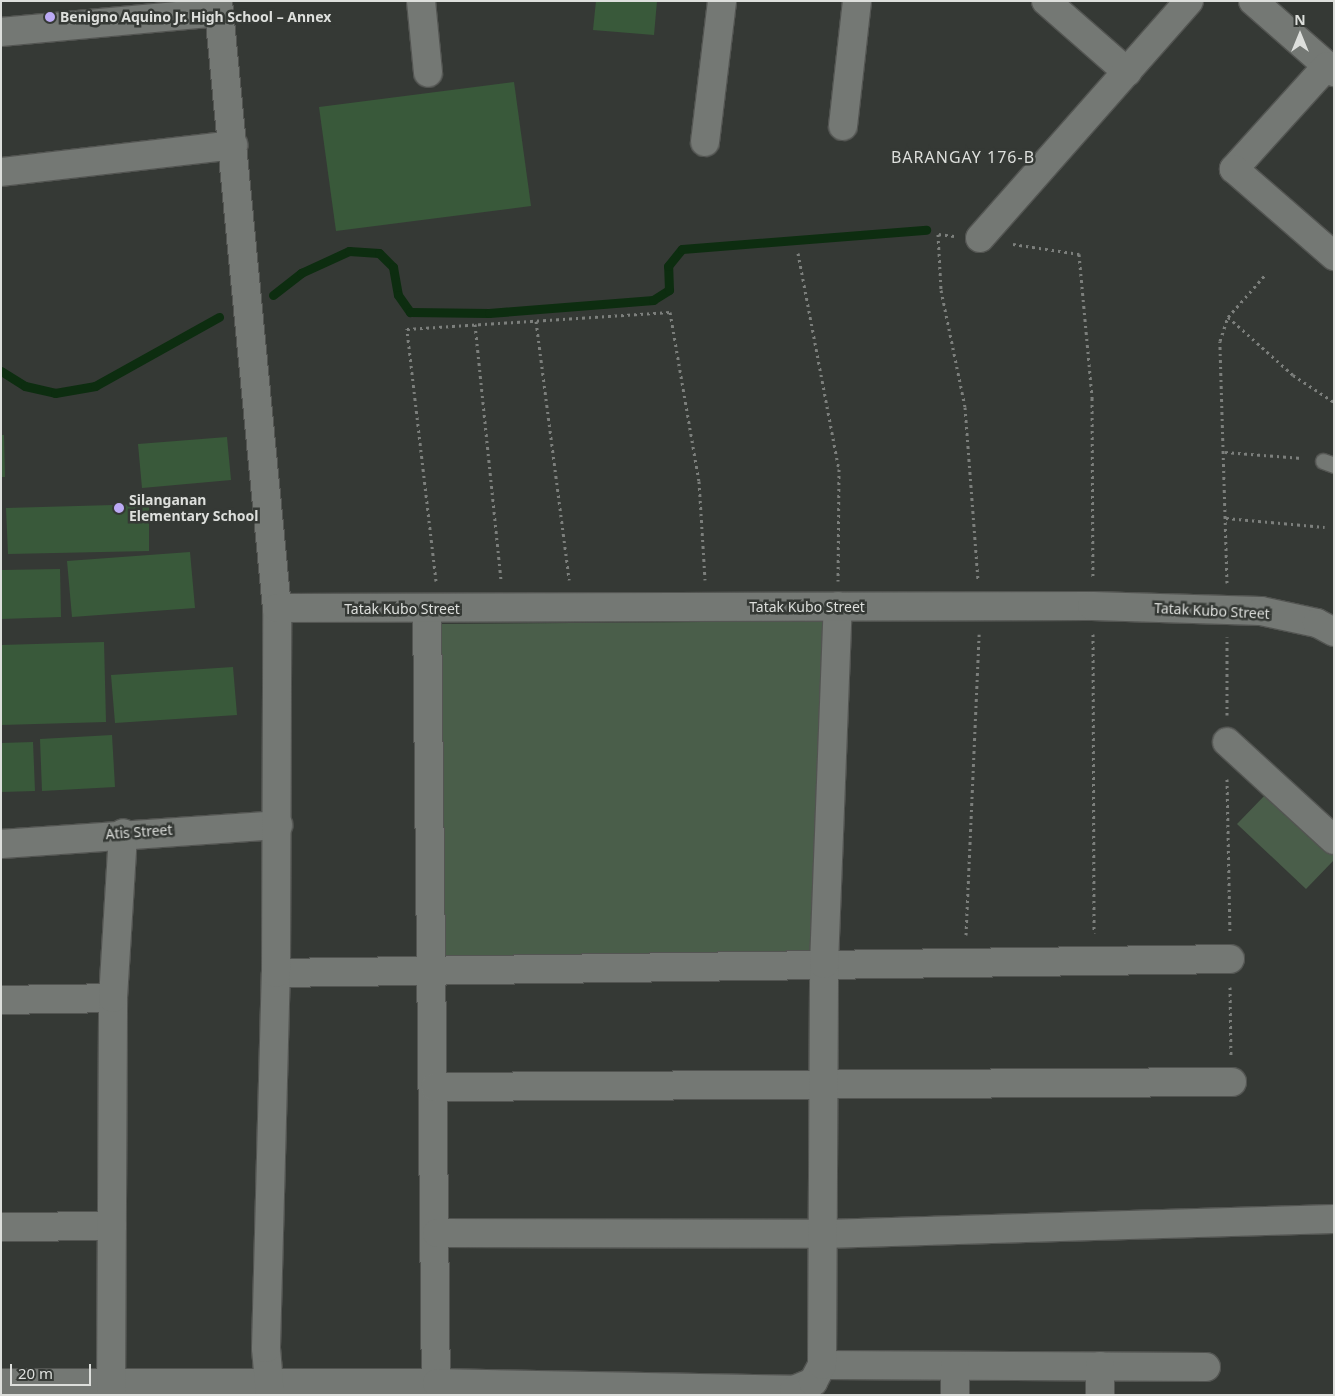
<!DOCTYPE html>
<html>
<head>
<meta charset="utf-8">
<style>
	body { margin:0 }
	#map { position:relative; width:1335px; height:1396px; overflow:hidden; background:#353935; font-family:"Noto Sans",sans-serif }
	div>[style] { position:absolute }
	.green>* { inset:0; background:#4a5e4a }
	.stream>* { height:9px; margin:-4.5px; padding:0 4.5px; transform-origin:4.5px; border-radius:4.5px; background:#0d2d10 }
	.building>* { inset:0; background:#39593a }
	.path>* { height:3px; margin-top:-1.5px; transform-origin:0; background:repeating-linear-gradient(90deg,#7c7f7c 0 2.5px,transparent 0 6.5px) }
	.roads { filter:drop-shadow(1px 0 #535552) drop-shadow(-1px 0 #535552) drop-shadow(0 1px #535552) drop-shadow(0 -1px #535552) }
	.lane>* { height:15px; margin:-7.5px; padding:0 7.5px; transform-origin:7.5px; border-radius:7.5px; background:#747874 }
	.street>* { height:28px; margin:-14px; padding:0 14px; transform-origin:14px; border-radius:14px; background:#747874 }
	.secondary>* { height:28px; margin:-14px; padding:0 14px; transform-origin:14px; border-radius:14px; background:#747874 }
	.dots>* { width:14px; height:14px; translate:-50% -50%; box-sizing:border-box; border:2px solid #353935; border-radius:50% }
	span { translate:-50% -50%; white-space:nowrap; text-align:center; line-height:1.15; -webkit-text-stroke:5px #353935; paint-order:stroke }
	.poi-label { font-size:14px; color:#dddfdc; font-weight:700 }
	.left { translate:0 -50%; text-align:left }
	.street-label { font-size:14px; color:#dddfdc }
	.quarter-label { font-size:16px; color:#dddfdc; letter-spacing:1px }
	.frame { position:absolute; inset:0; border:2px solid #dddfdc; pointer-events:none }
	.north { position:absolute; left:1275px; top:10px; width:50px; height:50px; -webkit-text-stroke:4px #353935; paint-order:stroke; rotate:0deg; font-size:14px; font-weight:700; line-height:20px; text-align:center; color:#dddfdc }
	.north::after { content:''; display:block; margin:auto; width:18px; height:22px; background:#dddfdc; clip-path:polygon(50% 0,100% 100%,50% 72%,0 100%) }
	.scale { position:absolute; left:10px; top:1364px; width:81px; height:22px; box-sizing:border-box; border:2px solid #dddfdc; border-top:0; padding-left:6px; font-size:15px; line-height:18px; white-space:nowrap; color:#dddfdc; -webkit-text-stroke:4px #353935; paint-order:stroke }
</style>
</head>
<body>
<div id="map">
	<div class="green">
		<div style="clip-path:polygon(829px 621px,816px 958px,445px 960px,440px 624px)"></div>
		<div style="clip-path:polygon(1268px 792px,1334px 853px,1334px 860px,1306px 889px,1237px 824px)"></div>
	</div>
	<div class="stream">
		<div style="left:273px;top:295px;width:36px;rotate:-38deg"></div>
		<div style="left:301px;top:273px;width:53px;rotate:-24.6deg"></div>
		<div style="left:349px;top:251px;width:30px;rotate:4deg"></div>
		<div style="left:379px;top:253px;width:20px;rotate:45deg"></div>
		<div style="left:393px;top:267px;width:28px;rotate:80deg"></div>
		<div style="left:398px;top:295px;width:21px;rotate:55deg"></div>
		<div style="left:410px;top:312px;width:79px;rotate:0.7deg"></div>
		<div style="left:489px;top:313px;width:165px;rotate:-4.5deg"></div>
		<div style="left:653px;top:300px;width:19px;rotate:-32deg"></div>
		<div style="left:669px;top:290px;width:24px;rotate:-92deg"></div>
		<div style="left:668px;top:266px;width:22px;rotate:-51deg"></div>
		<div style="left:682px;top:249px;width:245px;rotate:-4.5deg"></div>
		<div style="left:1px;top:371px;width:28px;rotate:32deg"></div>
		<div style="left:25px;top:386px;width:31px;rotate:13deg"></div>
		<div style="left:55px;top:393px;width:41px;rotate:-9.9deg"></div>
		<div style="left:95px;top:386px;width:142px;rotate:-29.1deg"></div>
	</div>
	<div class="building">
		<div style="clip-path:polygon(596px 1px,657px 1px,654px 35px,593px 30px)"></div>
		<div style="clip-path:polygon(514px 82px,531px 206px,336px 231px,319px 107px)"></div>
		<div style="clip-path:polygon(1px 435px,4px 435px,5px 477px,1px 477px)"></div>
		<div style="clip-path:polygon(227px 437px,231px 480px,142px 488px,138px 444px)"></div>
		<div style="clip-path:polygon(149px 504px,149px 551px,8px 554px,6px 508px)"></div>
		<div style="clip-path:polygon(190px 552px,195px 608px,72px 617px,67px 561px)"></div>
		<div style="clip-path:polygon(60px 569px,61px 617px,1px 619px,1px 570px)"></div>
		<div style="clip-path:polygon(104px 642px,106px 722px,1px 725px,1px 645px)"></div>
		<div style="clip-path:polygon(233px 667px,237px 715px,115px 723px,111px 675px)"></div>
		<div style="clip-path:polygon(112px 735px,115px 787px,42px 791px,40px 739px)"></div>
		<div style="clip-path:polygon(33px 742px,35px 791px,1px 792px,1px 743px)"></div>
	</div>
	<div class="path">
		<div style="left:954px;top:236px;width:16px;rotate:-173deg"></div>
		<div style="left:938px;top:234px;width:56px;rotate:86.9deg"></div>
		<div style="left:941px;top:290px;width:119px;rotate:78.4deg"></div>
		<div style="left:965px;top:407px;width:173px;rotate:85.7deg"></div>
		<div style="left:1013px;top:244px;width:67px;rotate:8.6deg"></div>
		<div style="left:1079px;top:254px;width:145px;rotate:84.8deg"></div>
		<div style="left:1092px;top:398px;width:180px;rotate:89.7deg"></div>
		<div style="left:798px;top:253px;width:220px;rotate:79.3deg"></div>
		<div style="left:839px;top:469px;width:112px;rotate:90.5deg"></div>
		<div style="left:1228px;top:317px;width:87px;rotate:41.7deg"></div>
		<div style="left:1293px;top:375px;width:49px;rotate:33.4deg"></div>
		<div style="left:536px;top:321px;width:261px;rotate:82.7deg"></div>
		<div style="left:475px;top:324px;width:258px;rotate:84.2deg"></div>
		<div style="left:1225px;top:452px;width:77px;rotate:4.5deg"></div>
		<div style="left:1226px;top:518px;width:99px;rotate:5.2deg"></div>
		<div style="left:436px;top:581px;width:254px;rotate:-96.6deg"></div>
		<div style="left:407px;top:329px;width:264px;rotate:-3.7deg"></div>
		<div style="left:670px;top:312px;width:171px;rotate:80.3deg"></div>
		<div style="left:699px;top:481px;width:99px;rotate:86.5deg"></div>
		<div style="left:1227px;top:583px;width:242px;rotate:-91.7deg"></div>
		<div style="left:1220px;top:341px;width:25px;rotate:-72deg"></div>
		<div style="left:1228px;top:317px;width:56px;rotate:-48.6deg"></div>
		<div style="left:1093px;top:634px;width:299px;rotate:89.8deg"></div>
		<div style="left:1227px;top:715px;width:78px;rotate:-90deg"></div>
		<div style="left:1227px;top:779px;width:154px;rotate:88.9deg"></div>
		<div style="left:966px;top:935px;width:301px;rotate:-87.5deg"></div>
		<div style="left:1230px;top:987px;width:68px;rotate:89.2deg"></div>
	</div>
	<div class="roads">
		<div class="lane">
			<div style="left:1323px;top:461px;width:12px;rotate:20deg"></div>
		</div>
		<div class="street">
			<div style="left:421px;top:1px;width:72px;rotate:84.4deg"></div>
			<div style="left:1046px;top:1px;width:108px;rotate:41.2deg"></div>
			<div style="left:1253px;top:1px;width:108px;rotate:41.2deg"></div>
			<div style="left:1px;top:32px;width:219px;rotate:-5.2deg"></div>
			<div style="left:1327px;top:66px;width:139px;rotate:132.1deg"></div>
			<div style="left:1234px;top:169px;width:133px;rotate:41deg"></div>
			<div style="left:843px;top:126px;width:126px;rotate:-83.6deg"></div>
			<div style="left:705px;top:142px;width:142px;rotate:-83.1deg"></div>
			<div style="left:1px;top:172px;width:234px;rotate:-6.6deg"></div>
			<div style="left:980px;top:238px;width:316px;rotate:-48.6deg"></div>
			<div style="left:427px;top:610px;width:785px;rotate:89.34deg"></div>
			<div style="left:1227px;top:742px;width:145px;rotate:42.5deg"></div>
			<div style="left:1px;top:844px;width:278px;rotate:-3.9deg"></div>
			<div style="left:276px;top:973px;width:954px;rotate:-0.84deg"></div>
			<div style="left:1px;top:1000px;width:112px;rotate:-1deg"></div>
			<div style="left:435px;top:1087px;width:797px;rotate:-0.36deg"></div>
			<div style="left:1px;top:1227px;width:111px;rotate:-0.5deg"></div>
			<div style="left:437px;top:1233px;width:387px;rotate:0.1deg"></div>
			<div style="left:824px;top:1234px;width:510px;rotate:-1.68deg"></div>
			<div style="left:822px;top:1365px;width:384px;rotate:0.3deg"></div>
			<div style="left:1px;top:1383px;width:436px"></div>
			<div style="left:437px;top:1383px;width:357px;rotate:1.1deg"></div>
			<div style="left:794px;top:1390px;width:21px;rotate:-23deg"></div>
			<div style="left:813px;top:1382px;width:19px;rotate:-62deg"></div>
			<div style="left:822px;top:1365px;width:401px;rotate:-89.7deg"></div>
			<div style="left:824px;top:964px;width:358px;rotate:-87.8deg"></div>
			<div style="left:111px;top:1395px;width:397px;rotate:-89.7deg"></div>
			<div style="left:113px;top:998px;width:165px;rotate:-86.5deg"></div>
			<div style="left:270px;top:1395px;width:47px;rotate:-94.9deg"></div>
			<div style="left:266px;top:1348px;width:375px;rotate:-88.5deg"></div>
			<div style="left:276px;top:973px;width:365px;rotate:-89.8deg"></div>
			<div style="left:955px;top:1395px;width:29px;rotate:-90deg"></div>
			<div style="left:1100px;top:1395px;width:29px;rotate:-90deg"></div>
		</div>
		<div class="secondary">
			<div style="left:218px;top:1px;width:610px;rotate:84.45deg"></div>
			<div style="left:277px;top:608px;width:815px;rotate:-0.14deg"></div>
			<div style="left:1092px;top:606px;width:169px;rotate:1.7deg"></div>
			<div style="left:1261px;top:611px;width:57px;rotate:12.1deg"></div>
			<div style="left:1317px;top:623px;width:19px;rotate:28deg"></div>
		</div>
	</div>
	<div class="dots">
		<div style="left:50px;top:17px;background:#bcaaf5"></div>
		<div style="left:119px;top:508px;background:#bcaaf5"></div>
	</div>
	<div class="poi-label">
		<span class="left" style="left:60px;top:17px">Benigno Aquino Jr. High School – Annex</span>
		<span class="left" style="left:129px;top:508px">Silanganan<br>Elementary School</span>
	</div>
	<div class="street-label">
		<span style="left:807px;top:607px">Tatak Kubo Street</span>
		<span style="left:402px;top:609px">Tatak Kubo Street</span>
		<span style="left:1212px;top:611px;rotate:3deg">Tatak Kubo Street</span>
		<span style="left:139px;top:832px;rotate:-4deg">Atis Street</span>
	</div>
	<div class="quarter-label">
		<span style="left:963px;top:157px">BARANGAY 176-B</span>
	</div>
	<div class="frame"></div>
	<div class="north">N</div>
	<div class="scale">20 m</div>
</div>
</body>
</html>
